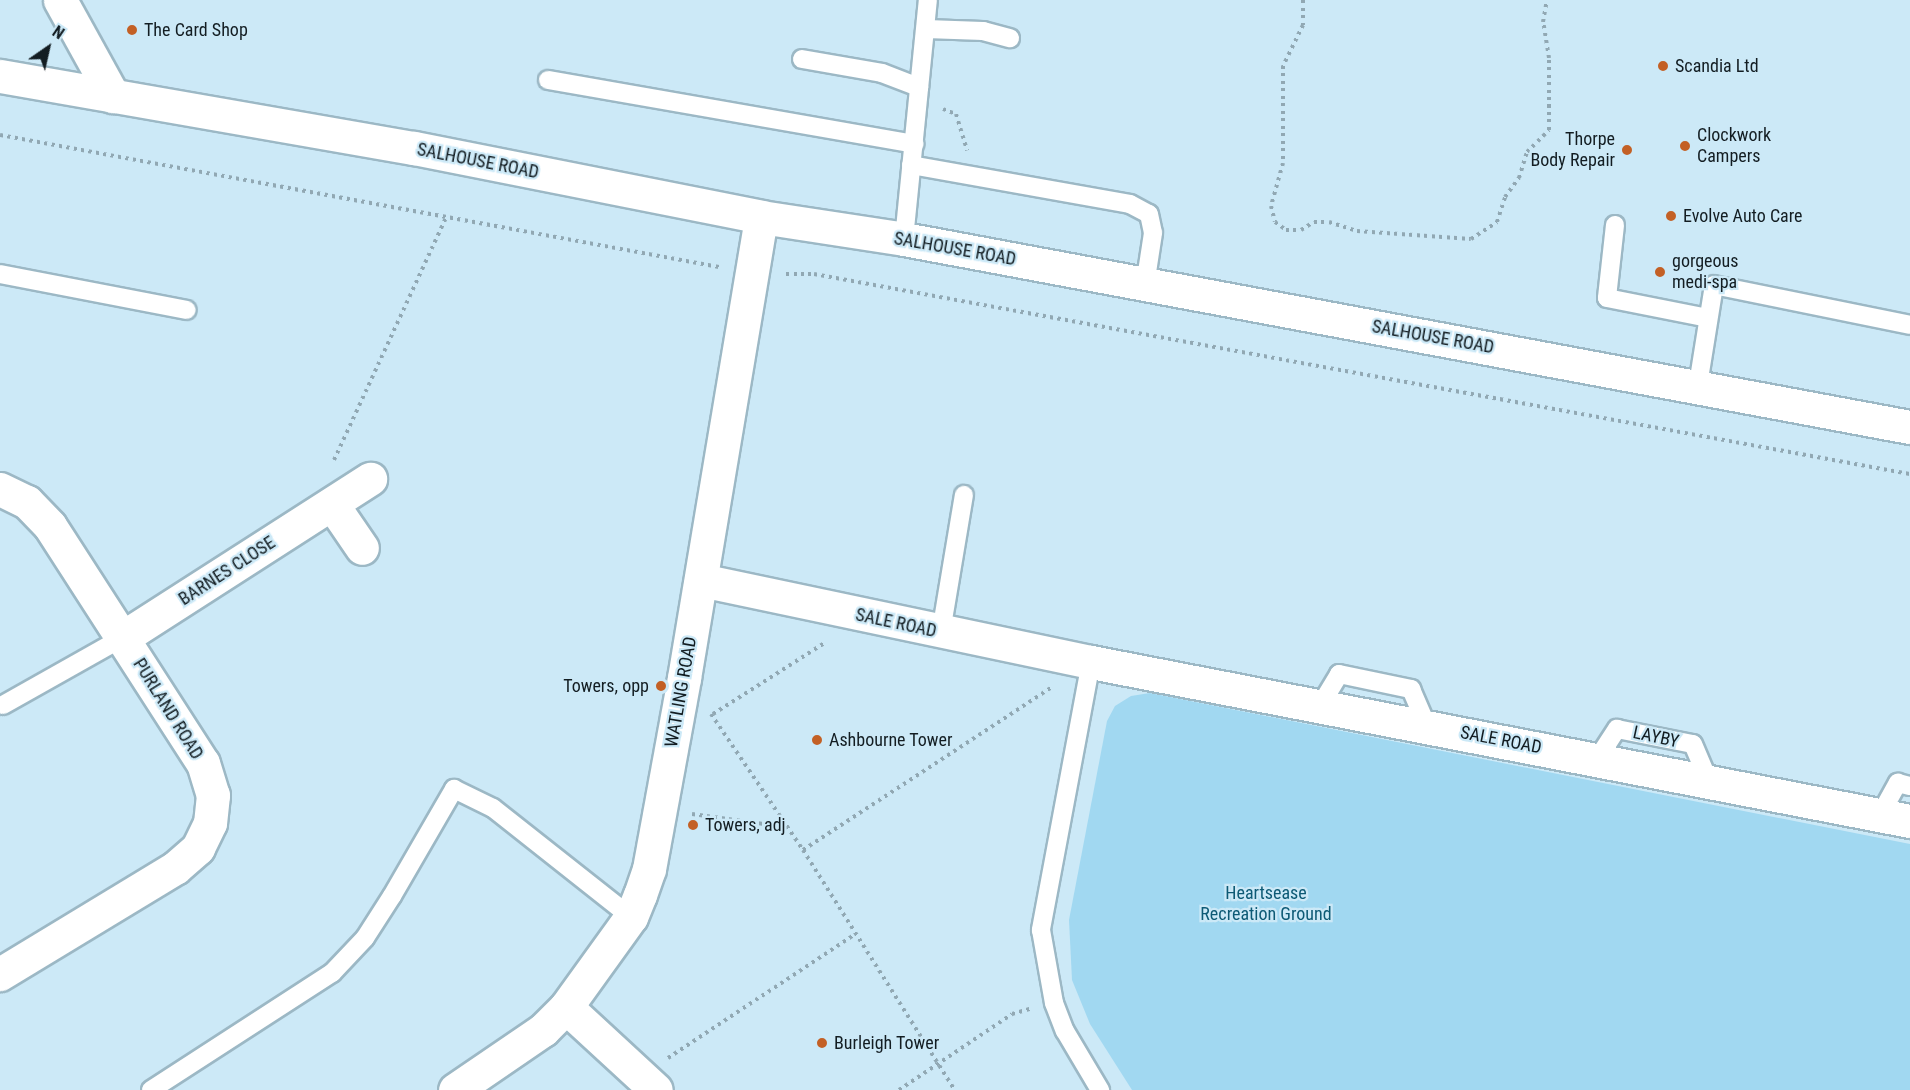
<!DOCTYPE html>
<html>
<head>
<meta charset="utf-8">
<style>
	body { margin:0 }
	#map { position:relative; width:1910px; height:1090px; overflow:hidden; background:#cce9f7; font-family:"Roboto Condensed",sans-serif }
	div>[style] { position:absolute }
	.green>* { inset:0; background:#a1d8f1 }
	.path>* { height:4px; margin-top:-2px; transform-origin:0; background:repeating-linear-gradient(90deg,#91a8b3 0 3px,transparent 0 7.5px) }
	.roads { filter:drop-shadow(2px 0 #9cb8c5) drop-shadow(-2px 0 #9cb8c5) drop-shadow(0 2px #9cb8c5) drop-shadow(0 -2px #9cb8c5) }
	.service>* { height:18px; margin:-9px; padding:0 9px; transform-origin:9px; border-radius:9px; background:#fff }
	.minor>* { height:33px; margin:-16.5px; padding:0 16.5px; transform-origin:16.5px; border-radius:16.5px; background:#fff }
	.tertiary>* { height:33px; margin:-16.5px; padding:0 16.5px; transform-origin:16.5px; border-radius:16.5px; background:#fff }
	.dots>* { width:16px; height:16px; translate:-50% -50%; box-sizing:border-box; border:3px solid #cce9f7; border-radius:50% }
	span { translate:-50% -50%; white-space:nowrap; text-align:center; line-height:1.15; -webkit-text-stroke:4.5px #cce9f7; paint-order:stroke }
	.poi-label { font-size:18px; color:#131d22 }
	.left { translate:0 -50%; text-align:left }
	.right { translate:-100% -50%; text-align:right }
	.street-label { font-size:18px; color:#131d22 }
	.park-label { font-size:18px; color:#0d5a75 }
	.north { position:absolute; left:18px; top:18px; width:60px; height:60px; -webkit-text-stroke:4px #cce9f7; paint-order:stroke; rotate:34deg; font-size:16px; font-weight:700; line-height:24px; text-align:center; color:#131d22 }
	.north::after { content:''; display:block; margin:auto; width:21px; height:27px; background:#131d22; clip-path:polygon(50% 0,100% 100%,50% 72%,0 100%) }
</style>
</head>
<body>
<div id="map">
	<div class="green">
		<div style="clip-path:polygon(1150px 693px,1910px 844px,1910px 1090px,1132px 1090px,1090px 1024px,1072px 980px,1069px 920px,1107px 721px,1115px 706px,1131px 696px)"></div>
	</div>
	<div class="path">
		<div style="left:1303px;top:0;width:25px;rotate:90deg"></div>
		<div style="left:1303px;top:25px;width:46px;rotate:116deg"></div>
		<div style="left:1283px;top:66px;width:97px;rotate:90deg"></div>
		<div style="left:1283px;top:163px;width:45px;rotate:105.6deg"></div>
		<div style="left:1271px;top:206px;width:16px;rotate:76deg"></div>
		<div style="left:1275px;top:222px;width:14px;rotate:36deg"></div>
		<div style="left:1286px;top:230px;width:15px"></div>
		<div style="left:1301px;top:230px;width:15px;rotate:-32deg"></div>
		<div style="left:1314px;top:222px;width:15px"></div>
		<div style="left:1329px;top:222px;width:29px;rotate:18deg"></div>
		<div style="left:1357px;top:231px;width:114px;rotate:4deg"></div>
		<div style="left:1471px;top:239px;width:31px;rotate:-33deg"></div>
		<div style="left:1497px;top:222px;width:26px;rotate:-72deg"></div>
		<div style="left:1505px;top:197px;width:24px;rotate:-54deg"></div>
		<div style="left:1519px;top:178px;width:27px;rotate:-73deg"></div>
		<div style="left:1527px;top:152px;width:31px;rotate:-45deg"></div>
		<div style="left:1549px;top:130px;width:72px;rotate:-90deg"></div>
		<div style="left:1549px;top:58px;width:36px;rotate:-99deg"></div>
		<div style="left:1543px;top:22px;width:22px;rotate:-80deg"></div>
		<div style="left:943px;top:109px;width:14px;rotate:21deg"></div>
		<div style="left:956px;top:114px;width:38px;rotate:73deg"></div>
		<div style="left:0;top:135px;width:731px;rotate:10.4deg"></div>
		<div style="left:786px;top:274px;width:28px"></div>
		<div style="left:814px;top:274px;width:1114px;rotate:10.34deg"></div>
		<div style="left:334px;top:460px;width:267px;rotate:-65.2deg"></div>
		<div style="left:711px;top:714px;width:164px;rotate:55.9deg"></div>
		<div style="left:803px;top:850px;width:284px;rotate:57.7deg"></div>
		<div style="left:713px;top:714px;width:134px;rotate:-32.5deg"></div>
		<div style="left:692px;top:814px;width:95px;rotate:7.9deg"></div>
		<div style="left:803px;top:850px;width:296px;rotate:-33.2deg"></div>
		<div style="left:668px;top:1058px;width:224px;rotate:-33.5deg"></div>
		<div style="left:899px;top:1090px;width:136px;rotate:-33.9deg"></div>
		<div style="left:1012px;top:1014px;width:19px;rotate:-16deg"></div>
	</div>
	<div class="roads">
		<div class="service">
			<div style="left:926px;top:29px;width:57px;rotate:2deg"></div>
			<div style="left:983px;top:31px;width:28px;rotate:15deg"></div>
			<div style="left:802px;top:59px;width:81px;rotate:9.9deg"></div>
			<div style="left:882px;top:73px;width:40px;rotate:21deg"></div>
			<div style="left:548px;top:80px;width:372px;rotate:9.9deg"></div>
			<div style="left:911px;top:165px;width:222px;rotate:10.1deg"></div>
			<div style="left:1130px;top:204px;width:21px;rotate:28deg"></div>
			<div style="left:1149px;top:214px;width:19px;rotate:78deg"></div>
			<div style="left:1153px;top:233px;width:53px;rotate:98.7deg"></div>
			<div style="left:1615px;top:225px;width:73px;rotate:96.3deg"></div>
			<div style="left:1607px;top:298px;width:103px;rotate:11.2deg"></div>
			<div style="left:904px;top:239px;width:240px;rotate:-84.3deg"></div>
			<div style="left:0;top:274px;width:190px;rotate:10.9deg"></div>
			<div style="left:1698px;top:385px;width:101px;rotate:-80.9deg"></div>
			<div style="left:1714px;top:285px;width:200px;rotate:11.5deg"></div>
			<div style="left:941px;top:632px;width:139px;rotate:-80.5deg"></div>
			<div style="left:1091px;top:662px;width:273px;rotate:100.6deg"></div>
			<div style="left:1041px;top:930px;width:74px;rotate:79.9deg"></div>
			<div style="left:1054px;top:1003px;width:30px;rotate:69deg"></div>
			<div style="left:1065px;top:1031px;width:69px;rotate:59.3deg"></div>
			<div style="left:3px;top:705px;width:137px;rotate:-29.4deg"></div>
			<div style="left:1320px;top:706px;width:37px;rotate:-59deg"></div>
			<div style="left:1339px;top:674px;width:74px;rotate:11.8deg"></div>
			<div style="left:1411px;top:689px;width:40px;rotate:66.6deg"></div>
			<div style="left:1598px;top:758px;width:35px;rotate:-57deg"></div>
			<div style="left:1617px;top:729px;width:77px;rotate:11.2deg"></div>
			<div style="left:1693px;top:744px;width:38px;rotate:67deg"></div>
			<div style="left:1880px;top:815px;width:37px;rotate:-61deg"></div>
			<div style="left:1898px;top:783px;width:12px;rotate:14deg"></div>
			<div style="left:151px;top:1090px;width:216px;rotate:-32.9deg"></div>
			<div style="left:332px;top:973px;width:48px;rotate:-46.7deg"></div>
			<div style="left:365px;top:938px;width:50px;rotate:-57.3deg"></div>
			<div style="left:392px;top:896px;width:124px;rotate:-59.9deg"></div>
			<div style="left:454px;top:789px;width:43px;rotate:26deg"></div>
			<div style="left:493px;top:808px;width:176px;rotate:38.3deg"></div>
		</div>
		<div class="minor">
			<div style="left:60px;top:0;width:110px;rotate:61.1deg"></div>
			<div style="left:0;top:489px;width:30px;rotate:26deg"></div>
			<div style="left:27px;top:502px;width:33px;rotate:46deg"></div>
			<div style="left:50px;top:526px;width:282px;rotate:57.2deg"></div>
			<div style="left:203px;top:763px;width:34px;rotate:73deg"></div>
			<div style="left:213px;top:795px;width:28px;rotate:96deg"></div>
			<div style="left:210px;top:823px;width:28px;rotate:116deg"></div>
			<div style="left:198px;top:848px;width:30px;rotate:139deg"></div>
			<div style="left:175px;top:868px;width:205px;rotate:148.8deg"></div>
			<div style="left:332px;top:504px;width:53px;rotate:55.7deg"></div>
			<div style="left:701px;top:580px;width:399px;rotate:11.9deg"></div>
			<div style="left:1091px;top:662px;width:834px;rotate:10.99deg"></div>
			<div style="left:122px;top:638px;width:295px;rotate:-32.7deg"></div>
			<div style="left:566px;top:1007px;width:122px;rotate:42.7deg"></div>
			<div style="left:455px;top:1090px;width:107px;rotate:-34.3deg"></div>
			<div style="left:543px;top:1030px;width:33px;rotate:-45deg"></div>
			<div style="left:566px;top:1007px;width:111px;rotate:-54.2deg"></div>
			<div style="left:631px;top:917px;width:24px;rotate:-68deg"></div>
			<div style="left:640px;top:895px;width:28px;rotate:-71deg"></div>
			<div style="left:649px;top:869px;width:194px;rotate:-79.6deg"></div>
			<div style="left:684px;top:678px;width:467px;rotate:-80.5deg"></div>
		</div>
		<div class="tertiary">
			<div style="left:0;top:76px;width:420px;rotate:9.9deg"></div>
			<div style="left:414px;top:148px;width:354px;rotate:11.2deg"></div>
			<div style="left:761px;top:217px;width:145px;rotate:8.7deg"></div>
			<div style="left:904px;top:239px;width:1023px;rotate:10.59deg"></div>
		</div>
	</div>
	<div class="dots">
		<div style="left:132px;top:30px;background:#c36025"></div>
		<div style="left:1663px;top:66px;background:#c36025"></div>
		<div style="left:1685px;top:146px;background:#c36025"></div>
		<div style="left:1627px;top:150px;background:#c36025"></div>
		<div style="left:1671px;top:216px;background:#c36025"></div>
		<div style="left:1660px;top:272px;background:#c36025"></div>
		<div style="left:661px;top:686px;background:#c36025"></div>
		<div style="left:817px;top:740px;background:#c36025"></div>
		<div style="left:693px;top:825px;background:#c36025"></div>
		<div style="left:822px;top:1043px;background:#c36025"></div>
	</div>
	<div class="poi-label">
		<span class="left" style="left:144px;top:30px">The Card Shop</span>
		<span class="left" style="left:1675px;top:66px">Scandia Ltd</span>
		<span class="left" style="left:1697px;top:146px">Clockwork<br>Campers</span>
		<span class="right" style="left:1615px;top:150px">Thorpe<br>Body Repair</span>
		<span class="left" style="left:1683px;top:216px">Evolve Auto Care</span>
		<span class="left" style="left:1672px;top:272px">gorgeous<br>medi-spa</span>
		<span class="right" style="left:649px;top:686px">Towers, opp</span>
		<span class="left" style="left:829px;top:740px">Ashbourne Tower</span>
		<span class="left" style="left:705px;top:825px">Towers, adj</span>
		<span class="left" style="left:834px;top:1043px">Burleigh Tower</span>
	</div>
	<div class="street-label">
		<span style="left:478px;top:161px;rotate:11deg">SALHOUSE ROAD</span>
		<span style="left:955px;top:249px;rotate:10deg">SALHOUSE ROAD</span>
		<span style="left:1433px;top:337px;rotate:10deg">SALHOUSE ROAD</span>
		<span style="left:227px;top:571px;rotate:-33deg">BARNES CLOSE</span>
		<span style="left:896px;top:623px;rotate:12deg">SALE ROAD</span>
		<span style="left:681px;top:692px;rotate:-80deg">WATLING ROAD</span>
		<span style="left:168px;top:709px;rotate:58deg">PURLAND ROAD</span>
		<span style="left:1656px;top:737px;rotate:12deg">LAYBY</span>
		<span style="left:1501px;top:740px;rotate:11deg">SALE ROAD</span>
	</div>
	<div class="park-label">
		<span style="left:1266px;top:904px">Heartsease<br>Recreation Ground</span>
	</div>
	<div class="north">N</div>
</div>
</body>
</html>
